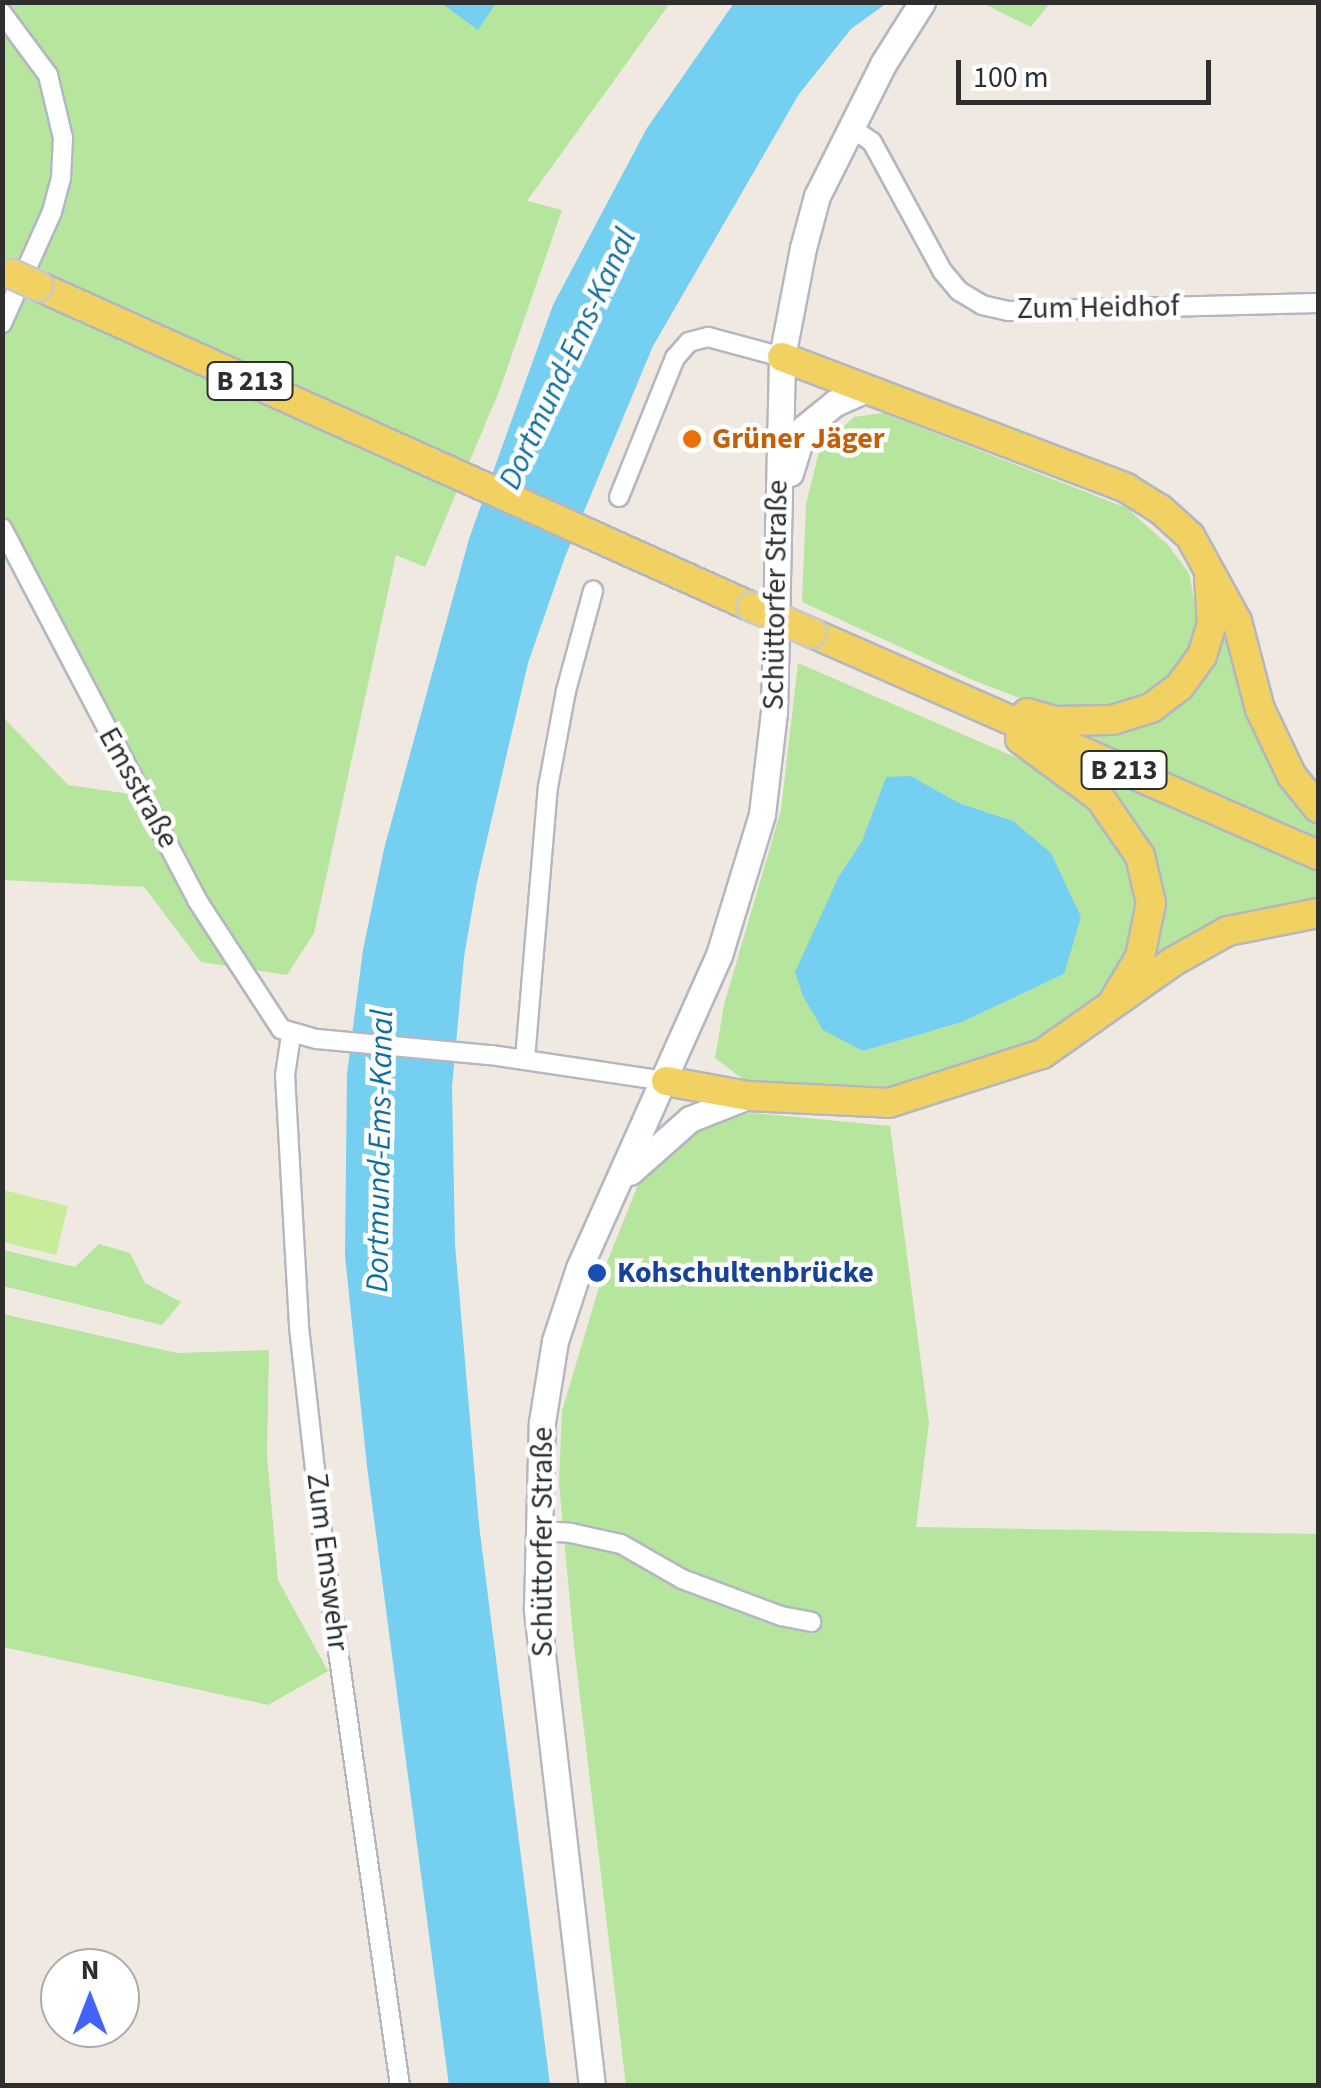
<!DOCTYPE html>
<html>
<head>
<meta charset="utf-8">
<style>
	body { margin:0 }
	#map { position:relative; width:1321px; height:2088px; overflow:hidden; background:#efe9e1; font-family:"Source Sans 3",sans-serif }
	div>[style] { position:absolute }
	.green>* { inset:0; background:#b6e59e }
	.pitch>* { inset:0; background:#c9ec9a }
	.water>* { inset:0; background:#75cff0 }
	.roads { filter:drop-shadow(2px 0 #b4b7c1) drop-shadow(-2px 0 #b4b7c1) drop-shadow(0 2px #b4b7c1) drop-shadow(0 -2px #b4b7c1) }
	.street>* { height:18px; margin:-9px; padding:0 9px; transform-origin:9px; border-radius:9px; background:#fff }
	.secondary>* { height:25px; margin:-12.5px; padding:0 12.5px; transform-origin:12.5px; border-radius:12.5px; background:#fff }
	.primary>* { height:28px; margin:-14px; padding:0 14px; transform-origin:14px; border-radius:14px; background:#f2d163 }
	.bridges { filter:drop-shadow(2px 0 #c9c9c9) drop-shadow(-2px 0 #c9c9c9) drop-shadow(0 2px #c9c9c9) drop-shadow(0 -2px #c9c9c9) }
	.primary-bridge>* { height:28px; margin:-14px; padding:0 14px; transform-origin:14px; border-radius:14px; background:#f2d163 }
	.dots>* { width:28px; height:28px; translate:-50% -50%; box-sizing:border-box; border:5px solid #fff; border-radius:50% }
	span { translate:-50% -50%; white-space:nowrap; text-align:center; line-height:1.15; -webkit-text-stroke:9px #fff; paint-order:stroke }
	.shield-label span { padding:2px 8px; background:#fff; border:2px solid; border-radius:8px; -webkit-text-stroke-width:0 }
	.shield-label { font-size:28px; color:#2e2e2e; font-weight:700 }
	.street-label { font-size:30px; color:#2e2e2e }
	.food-label { font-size:30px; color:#c56008; font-weight:700 }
	.left { translate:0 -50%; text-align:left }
	.transit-label { font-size:30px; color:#164399; font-weight:700 }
	.water-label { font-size:32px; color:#0d6fa3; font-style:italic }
	.frame { position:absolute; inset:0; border:5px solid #2e2e2e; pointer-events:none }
	.north { position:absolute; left:40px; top:1948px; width:100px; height:100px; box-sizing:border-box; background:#fff; border:2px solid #ababab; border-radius:50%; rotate:0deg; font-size:28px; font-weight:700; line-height:40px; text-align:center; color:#2e2e2e }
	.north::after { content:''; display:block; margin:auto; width:35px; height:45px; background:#4264fb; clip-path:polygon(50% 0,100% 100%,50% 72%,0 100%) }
	.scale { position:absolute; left:956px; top:60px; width:255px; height:45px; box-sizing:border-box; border:5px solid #2e2e2e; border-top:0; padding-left:12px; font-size:30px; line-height:35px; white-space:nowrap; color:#2e2e2e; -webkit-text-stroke:8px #fff; paint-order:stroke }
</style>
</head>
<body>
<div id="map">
	<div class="green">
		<div style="clip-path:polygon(3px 3px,670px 3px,527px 201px,562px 210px,500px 389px,425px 567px,396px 555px,314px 933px,287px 975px,201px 962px,144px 887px,3px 880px,2px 716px,68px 785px,157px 798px,4px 513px)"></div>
		<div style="clip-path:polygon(982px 3px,1050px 3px,1031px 27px)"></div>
		<div style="clip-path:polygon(883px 413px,1127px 508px,1168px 545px,1189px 573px,1199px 624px,1182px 666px,1156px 689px,1121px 704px,1069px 708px,1017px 697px,970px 679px,802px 602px,806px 504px,820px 448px,854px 417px)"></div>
		<div style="clip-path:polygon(1223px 614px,1246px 704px,1278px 780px,1318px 827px,1318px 842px,1060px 731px,1155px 720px,1210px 668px)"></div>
		<div style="clip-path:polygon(evenodd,798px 663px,1043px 769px,1088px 801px,1129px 857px,1141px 901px,1134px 947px,1103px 996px,1042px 1039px,963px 1072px,893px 1086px,812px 1091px,744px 1080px,715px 1058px,724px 1005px,781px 810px,798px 663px,911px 776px,959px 803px,1013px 821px,1064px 974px,962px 1022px,863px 1051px,839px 876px,862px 841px,886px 778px,911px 776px)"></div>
		<div style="clip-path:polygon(930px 685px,1318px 856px,1318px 912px,1173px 961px,1140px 957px,1140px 855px,1047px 754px)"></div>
		<div style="clip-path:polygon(753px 1113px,890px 1126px,929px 1423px,916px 1527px,1318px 1534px,1318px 2085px,626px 2086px,574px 1646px,559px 1484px,562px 1411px,605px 1267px,646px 1165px,677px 1137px,730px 1116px)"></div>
		<div style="clip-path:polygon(99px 1244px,130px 1253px,145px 1283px,181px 1302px,162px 1325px,3px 1286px,3px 1250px,75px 1267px)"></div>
		<div style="clip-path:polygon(3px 1314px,177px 1353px,269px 1350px,267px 1456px,278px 1580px,328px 1671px,268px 1705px,3px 1647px)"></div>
	</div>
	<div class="pitch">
		<div style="clip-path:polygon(3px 1190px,68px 1206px,56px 1255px,3px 1242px)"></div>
	</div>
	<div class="water">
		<div style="clip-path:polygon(441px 3px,496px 3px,478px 30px)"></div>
		<div style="clip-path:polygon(734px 3px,887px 3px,851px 29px,799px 94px,653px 346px,565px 557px,528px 663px,477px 882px,464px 957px,452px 1087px,455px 1244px,479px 1525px,550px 2085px,449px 2086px,367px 1466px,345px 1256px,347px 1074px,363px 950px,384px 849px,469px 539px,553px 305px,647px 128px)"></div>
		<div style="clip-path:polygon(911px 776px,959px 803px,1013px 821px,1051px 853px,1081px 917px,1064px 974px,962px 1022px,863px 1051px,823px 1030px,803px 996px,795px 972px,839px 876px,862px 841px,886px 777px)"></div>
	</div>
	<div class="roads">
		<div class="street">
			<div style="left:2px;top:13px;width:77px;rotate:53.4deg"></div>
			<div style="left:48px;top:75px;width:65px;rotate:76.6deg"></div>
			<div style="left:63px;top:138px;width:40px;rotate:92.9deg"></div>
			<div style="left:61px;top:178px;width:35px;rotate:105deg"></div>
			<div style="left:52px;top:212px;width:122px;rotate:114.2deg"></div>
			<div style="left:852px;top:128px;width:24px;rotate:35deg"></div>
			<div style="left:872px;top:142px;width:148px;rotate:61.4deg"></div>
			<div style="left:943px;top:272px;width:25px;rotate:50deg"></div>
			<div style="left:959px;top:291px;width:27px;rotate:31deg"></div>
			<div style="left:982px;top:305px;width:27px;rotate:13deg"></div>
			<div style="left:1008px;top:311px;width:310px;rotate:-1.5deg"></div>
			<div style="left:619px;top:497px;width:150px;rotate:-68.1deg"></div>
			<div style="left:675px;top:358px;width:21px;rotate:-49deg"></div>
			<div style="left:689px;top:342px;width:20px;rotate:-15deg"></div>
			<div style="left:708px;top:337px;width:77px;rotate:15.1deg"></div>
			<div style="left:2px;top:528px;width:420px;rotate:62.3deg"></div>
			<div style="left:197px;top:900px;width:154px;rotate:56.9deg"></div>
			<div style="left:281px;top:1029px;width:37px;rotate:16deg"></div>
			<div style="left:317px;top:1039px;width:175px;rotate:5.3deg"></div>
			<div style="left:491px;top:1055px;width:177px;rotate:8.5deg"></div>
			<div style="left:291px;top:1035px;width:40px;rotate:98.5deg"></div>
			<div style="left:285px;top:1075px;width:252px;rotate:86.8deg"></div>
			<div style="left:299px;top:1327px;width:241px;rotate:83.6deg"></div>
			<div style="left:326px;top:1566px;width:525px;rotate:81.9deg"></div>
			<div style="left:525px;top:1059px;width:273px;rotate:-85.2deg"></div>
			<div style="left:548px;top:787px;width:98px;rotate:-79.4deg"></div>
			<div style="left:566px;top:691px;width:104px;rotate:-74.9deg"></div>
			<div style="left:537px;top:1531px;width:34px;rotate:3deg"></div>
			<div style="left:571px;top:1533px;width:51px;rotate:12.4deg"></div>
			<div style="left:621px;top:1544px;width:70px;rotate:29.8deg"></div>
			<div style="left:682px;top:1579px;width:106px;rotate:20.5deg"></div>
			<div style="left:781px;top:1616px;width:31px;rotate:11deg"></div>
		</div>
		<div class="secondary">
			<div style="left:790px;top:473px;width:47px;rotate:-72.7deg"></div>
			<div style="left:804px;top:428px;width:40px;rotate:-39deg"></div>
			<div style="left:835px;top:403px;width:35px;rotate:-24deg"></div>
			<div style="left:630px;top:1172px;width:80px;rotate:-41.5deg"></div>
			<div style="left:690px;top:1119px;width:62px;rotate:-21.6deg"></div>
			<div style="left:592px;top:2086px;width:481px;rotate:-96.6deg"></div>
			<div style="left:537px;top:1608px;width:186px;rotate:-88.5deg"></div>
			<div style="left:542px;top:1422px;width:82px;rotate:-80.9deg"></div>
			<div style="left:555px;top:1341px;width:77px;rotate:-71.8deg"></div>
			<div style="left:579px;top:1268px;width:343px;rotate:-65.9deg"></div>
			<div style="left:719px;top:955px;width:147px;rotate:-73deg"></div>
			<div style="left:762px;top:814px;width:103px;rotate:-83.3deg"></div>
			<div style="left:774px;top:712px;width:355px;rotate:-88.7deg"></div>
			<div style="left:782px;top:357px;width:111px;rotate:-79.1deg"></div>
			<div style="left:803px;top:248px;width:54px;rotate:-74.9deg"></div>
			<div style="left:817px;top:196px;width:148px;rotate:-63.4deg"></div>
			<div style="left:883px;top:64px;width:73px;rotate:-57.8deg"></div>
		</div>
		<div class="primary">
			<div style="left:38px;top:286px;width:783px;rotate:24.21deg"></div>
			<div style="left:782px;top:357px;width:368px;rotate:20.8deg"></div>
			<div style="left:1126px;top:488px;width:40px;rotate:32deg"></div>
			<div style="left:1160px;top:509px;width:40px;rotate:42deg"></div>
			<div style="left:1190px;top:536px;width:97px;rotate:61.1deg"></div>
			<div style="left:1237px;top:621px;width:91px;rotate:75.4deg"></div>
			<div style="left:1260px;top:709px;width:74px;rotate:64.5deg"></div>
			<div style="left:1292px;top:776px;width:41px;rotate:50.9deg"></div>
			<div style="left:812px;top:633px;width:553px;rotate:23.69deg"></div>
			<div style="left:1027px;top:713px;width:29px;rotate:16deg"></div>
			<div style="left:1055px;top:721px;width:57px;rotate:-1deg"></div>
			<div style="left:1112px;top:720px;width:41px;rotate:-17.1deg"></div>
			<div style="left:1151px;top:708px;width:36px;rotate:-37deg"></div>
			<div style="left:1180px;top:686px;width:37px;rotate:-54deg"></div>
			<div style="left:1202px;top:656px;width:34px;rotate:-73deg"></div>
			<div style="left:1212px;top:623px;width:47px;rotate:-93.7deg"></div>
			<div style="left:1020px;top:739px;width:99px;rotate:36.4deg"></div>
			<div style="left:1100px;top:798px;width:70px;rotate:55.4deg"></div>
			<div style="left:1140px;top:856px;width:48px;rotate:76.8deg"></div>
			<div style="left:1151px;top:903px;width:55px;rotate:101.5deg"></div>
			<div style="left:1140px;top:957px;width:49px;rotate:120.8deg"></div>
			<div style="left:666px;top:1081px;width:83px;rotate:10.4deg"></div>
			<div style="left:748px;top:1096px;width:141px;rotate:2.8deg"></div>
			<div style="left:889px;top:1103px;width:161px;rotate:-17.8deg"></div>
			<div style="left:1042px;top:1054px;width:161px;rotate:-35.2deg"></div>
			<div style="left:1174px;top:961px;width:62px;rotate:-29.1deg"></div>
			<div style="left:1228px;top:931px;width:92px;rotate:-11.3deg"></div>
		</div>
	</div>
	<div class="bridges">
		<div class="primary-bridge">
			<div style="left:12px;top:274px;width:29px;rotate:25deg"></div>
			<div style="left:752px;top:607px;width:65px;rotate:23.4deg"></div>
		</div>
	</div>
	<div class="dots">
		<div style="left:692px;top:439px;background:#e8710a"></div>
		<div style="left:597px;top:1273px;background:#1a4fb4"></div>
	</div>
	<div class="shield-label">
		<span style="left:250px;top:381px">B 213</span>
		<span style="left:1124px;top:770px">B 213</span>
	</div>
	<div class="street-label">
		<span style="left:1098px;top:308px;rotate:-1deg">Zum Heidhof</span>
		<span style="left:776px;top:595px;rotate:-89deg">Schüttorfer Straße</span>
		<span style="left:138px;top:788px;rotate:61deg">Emsstraße</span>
		<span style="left:543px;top:1542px;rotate:-90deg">Schüttorfer Straße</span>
		<span style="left:327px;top:1562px;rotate:83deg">Zum Emswehr</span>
	</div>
	<div class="food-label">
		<span class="left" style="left:712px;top:439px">Grüner Jäger</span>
	</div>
	<div class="transit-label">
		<span class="left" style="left:617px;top:1273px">Kohschultenbrücke</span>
	</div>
	<div class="water-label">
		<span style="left:568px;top:359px;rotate:-65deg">Dortmund-Ems-Kanal</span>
		<span style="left:380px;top:1151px;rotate:-89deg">Dortmund-Ems-Kanal</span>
	</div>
	<div class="frame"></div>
	<div class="north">N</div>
	<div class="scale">100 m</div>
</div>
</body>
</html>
